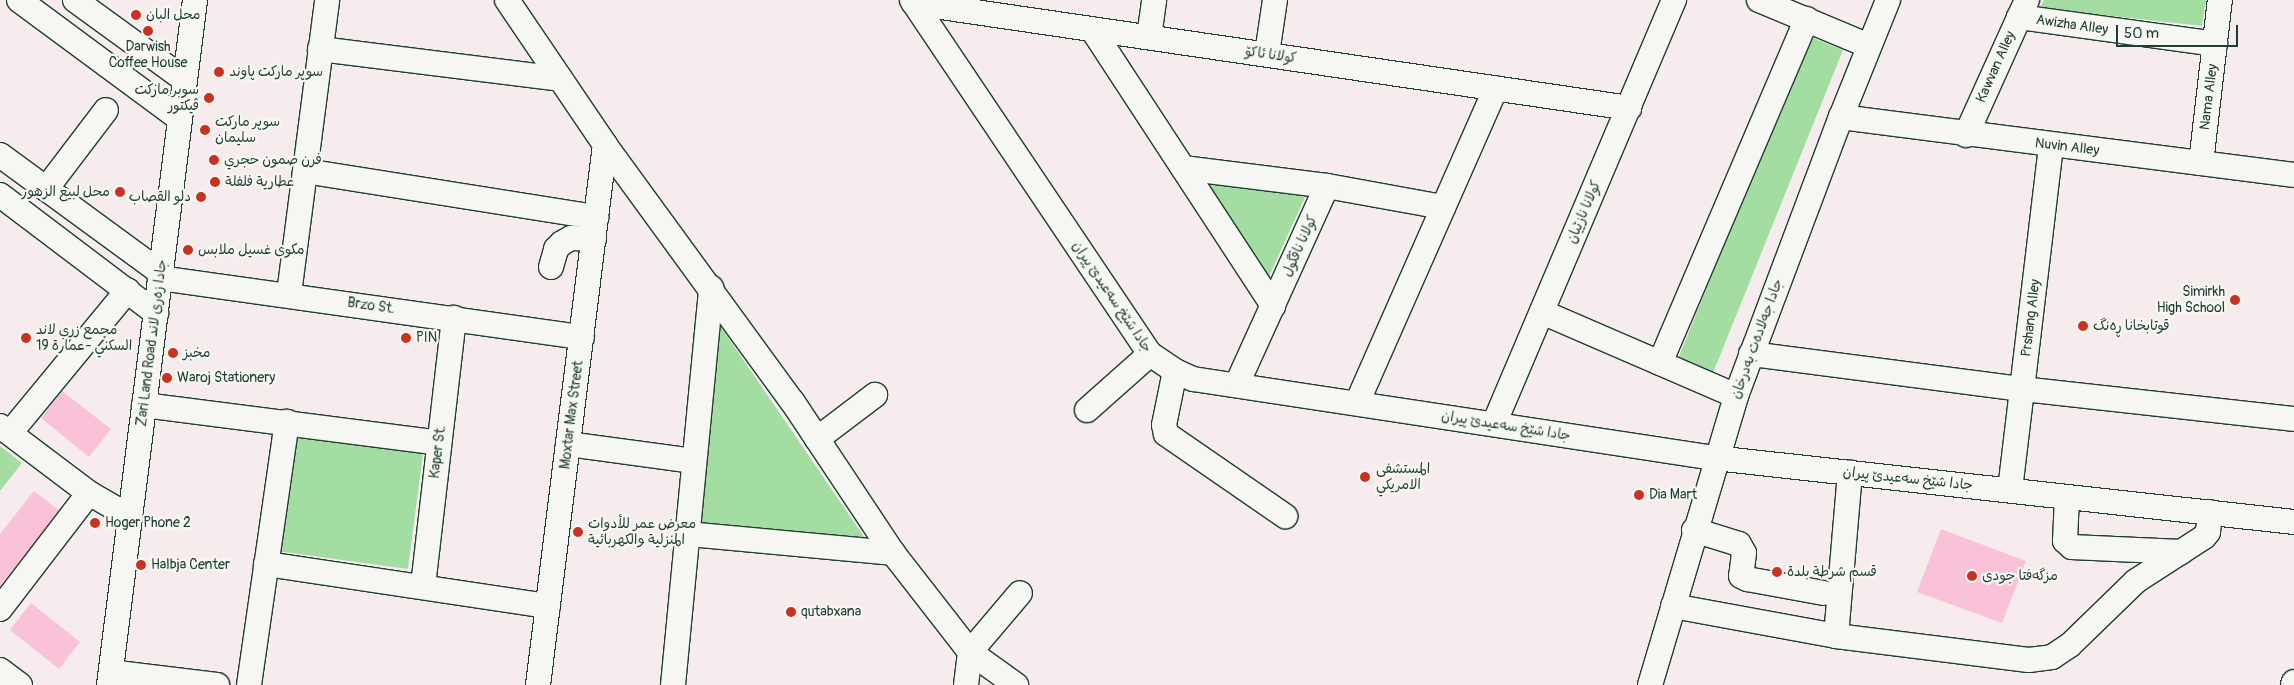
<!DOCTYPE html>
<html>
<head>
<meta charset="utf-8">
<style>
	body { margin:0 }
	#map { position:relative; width:2294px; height:685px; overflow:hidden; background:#f7eced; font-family:Pangolin,"Playpen Sans Arabic",sans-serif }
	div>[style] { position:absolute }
	.green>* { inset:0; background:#a3dda2 }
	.building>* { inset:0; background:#fac2d9 }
	.roads { filter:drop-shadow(1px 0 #1f3d34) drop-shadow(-1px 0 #1f3d34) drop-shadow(0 1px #1f3d34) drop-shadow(0 -1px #1f3d34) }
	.minor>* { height:24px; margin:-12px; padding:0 12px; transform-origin:12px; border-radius:12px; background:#f6f6f2 }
	.dots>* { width:14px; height:14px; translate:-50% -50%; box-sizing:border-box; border:2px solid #f6f6f2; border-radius:50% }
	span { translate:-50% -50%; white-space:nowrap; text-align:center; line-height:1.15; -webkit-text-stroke:4.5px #f6f6f2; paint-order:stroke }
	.poi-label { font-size:14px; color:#1f3d34 }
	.left { translate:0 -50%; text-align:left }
	.right { translate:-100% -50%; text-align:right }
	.street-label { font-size:14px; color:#1f3d34 }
	.scale { position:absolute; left:2116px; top:25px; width:122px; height:22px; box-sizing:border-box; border:2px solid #1f3d34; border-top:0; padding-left:6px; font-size:15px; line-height:18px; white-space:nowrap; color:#1f3d34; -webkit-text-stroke:4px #f6f6f2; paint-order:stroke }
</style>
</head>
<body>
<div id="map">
	<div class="green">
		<div style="clip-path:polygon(2044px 0,2206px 0,2202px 26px,2040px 8px)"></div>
		<div style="clip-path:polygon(1808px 36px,1843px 50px,1713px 373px,1678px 359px)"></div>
		<div style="clip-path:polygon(1202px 180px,1306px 195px,1266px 283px)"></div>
		<div style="clip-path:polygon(714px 317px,869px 544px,695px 526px)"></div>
		<div style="clip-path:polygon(292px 436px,423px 454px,408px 569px,277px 551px)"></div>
		<div style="clip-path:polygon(0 446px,22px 463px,0 491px)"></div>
	</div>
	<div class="building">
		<div style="clip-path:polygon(62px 391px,111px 429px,89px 457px,41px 418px)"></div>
		<div style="clip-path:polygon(34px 491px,60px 511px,0 586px,0 534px)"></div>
		<div style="clip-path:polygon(1941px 529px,2026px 561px,2002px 623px,1917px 592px)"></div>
		<div style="clip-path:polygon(31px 603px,80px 642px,59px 669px,10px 630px)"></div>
	</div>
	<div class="roads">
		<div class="minor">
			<div style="left:19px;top:0;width:200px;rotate:36.5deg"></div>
			<div style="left:75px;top:0;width:136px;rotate:36deg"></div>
			<div style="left:507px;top:0;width:175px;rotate:55.9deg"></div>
			<div style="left:605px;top:145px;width:317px;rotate:53.9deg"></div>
			<div style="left:792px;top:401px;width:182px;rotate:56.4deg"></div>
			<div style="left:893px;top:553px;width:125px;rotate:52.1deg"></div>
			<div style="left:970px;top:652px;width:57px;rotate:35.7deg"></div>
			<div style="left:912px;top:0;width:427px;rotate:56.1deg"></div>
			<div style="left:1150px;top:354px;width:30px;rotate:34deg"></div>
			<div style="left:1175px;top:371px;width:20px;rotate:24deg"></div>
			<div style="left:1193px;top:379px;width:528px;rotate:8.61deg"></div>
			<div style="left:1715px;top:458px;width:583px;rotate:6.31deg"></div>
			<div style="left:1759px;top:0;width:119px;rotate:22.7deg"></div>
			<div style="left:914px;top:3px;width:723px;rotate:8.35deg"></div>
			<div style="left:2019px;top:17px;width:198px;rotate:7.8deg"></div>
			<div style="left:1092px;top:29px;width:331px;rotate:56.8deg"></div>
			<div style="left:1149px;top:37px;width:37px;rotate:-82deg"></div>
			<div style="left:320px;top:49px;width:242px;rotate:7.1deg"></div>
			<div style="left:1267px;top:54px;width:55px;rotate:-81.6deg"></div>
			<div style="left:1841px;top:117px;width:457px;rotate:7.3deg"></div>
			<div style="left:1966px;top:135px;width:148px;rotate:-65.7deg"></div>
			<div style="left:0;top:155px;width:200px;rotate:36.2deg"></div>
			<div style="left:2201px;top:163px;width:164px;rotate:-83.4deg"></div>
			<div style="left:1183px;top:168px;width:145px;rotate:7.1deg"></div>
			<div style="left:1327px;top:186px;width:118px;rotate:10.3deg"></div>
			<div style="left:305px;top:171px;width:295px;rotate:9deg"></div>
			<div style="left:46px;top:189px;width:99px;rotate:-52.8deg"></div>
			<div style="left:0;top:195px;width:196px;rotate:37.1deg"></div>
			<div style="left:551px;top:267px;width:19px;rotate:-74deg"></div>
			<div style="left:556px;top:249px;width:8px;rotate:-45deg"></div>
			<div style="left:562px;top:243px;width:10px;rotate:-29deg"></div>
			<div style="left:571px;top:238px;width:23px;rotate:2deg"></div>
			<div style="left:160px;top:278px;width:426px;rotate:8deg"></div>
			<div style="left:289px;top:294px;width:296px;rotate:-82.6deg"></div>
			<div style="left:1542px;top:312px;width:211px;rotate:23.4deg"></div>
			<div style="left:1751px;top:354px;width:273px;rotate:7.4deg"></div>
			<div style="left:2022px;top:389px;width:274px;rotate:6.3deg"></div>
			<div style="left:1660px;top:363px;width:374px;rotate:-66.9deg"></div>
			<div style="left:1175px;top:371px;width:55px;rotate:101.5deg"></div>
			<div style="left:1164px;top:425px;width:9px;rotate:77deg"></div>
			<div style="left:1166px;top:434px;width:145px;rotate:34.6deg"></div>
			<div style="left:1237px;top:384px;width:217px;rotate:-65.6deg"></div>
			<div style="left:1357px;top:403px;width:344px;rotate:-66.2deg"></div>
			<div style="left:144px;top:405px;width:297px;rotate:7.3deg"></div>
			<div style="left:1087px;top:410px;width:84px;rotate:-41.6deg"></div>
			<div style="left:1494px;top:424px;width:461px;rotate:-67deg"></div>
			<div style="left:0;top:426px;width:111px;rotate:37deg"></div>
			<div style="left:89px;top:493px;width:48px;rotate:30.3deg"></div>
			<div style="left:10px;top:433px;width:185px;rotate:-50.5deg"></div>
			<div style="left:817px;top:439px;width:73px;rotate:-37.2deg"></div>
			<div style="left:568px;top:444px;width:126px;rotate:7.7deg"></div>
			<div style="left:2010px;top:490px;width:347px;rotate:-83.2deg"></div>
			<div style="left:2067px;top:497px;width:44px;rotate:92.6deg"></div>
			<div style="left:2065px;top:541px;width:9px;rotate:41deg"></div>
			<div style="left:2072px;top:547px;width:109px;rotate:2.6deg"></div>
			<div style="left:1694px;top:530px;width:47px;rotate:17.3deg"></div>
			<div style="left:1739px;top:544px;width:10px;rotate:61deg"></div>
			<div style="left:1744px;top:553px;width:23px;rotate:97deg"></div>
			<div style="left:1741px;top:576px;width:7px;rotate:27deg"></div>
			<div style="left:1747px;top:579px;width:78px;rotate:10.3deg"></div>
			<div style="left:688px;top:534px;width:206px;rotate:5.3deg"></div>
			<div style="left:266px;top:564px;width:285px;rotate:8.5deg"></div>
			<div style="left:423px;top:586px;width:270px;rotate:-83.4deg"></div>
			<div style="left:1673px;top:606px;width:166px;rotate:10.4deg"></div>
			<div style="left:1836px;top:636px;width:194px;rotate:7.1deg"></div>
			<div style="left:2029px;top:660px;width:23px;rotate:-7deg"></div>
			<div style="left:2052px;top:657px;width:22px;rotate:-34deg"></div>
			<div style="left:2070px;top:645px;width:92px;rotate:-44.1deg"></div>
			<div style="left:2136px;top:581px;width:81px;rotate:-32.9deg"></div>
			<div style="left:2204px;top:537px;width:6px;rotate:-51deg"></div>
			<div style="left:2208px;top:532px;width:20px;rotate:-84deg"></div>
			<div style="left:0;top:609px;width:146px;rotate:-52.5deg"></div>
			<div style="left:1836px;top:636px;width:164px;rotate:-85.1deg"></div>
			<div style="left:0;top:670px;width:25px;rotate:37deg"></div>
			<div style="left:111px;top:672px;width:107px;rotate:7deg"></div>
			<div style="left:109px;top:685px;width:690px;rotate:-82.84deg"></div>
			<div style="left:249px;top:685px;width:266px;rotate:-81.8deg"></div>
			<div style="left:538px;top:685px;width:544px;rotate:-82.93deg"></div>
			<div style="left:673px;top:685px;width:399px;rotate:-84.5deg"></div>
			<div style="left:966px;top:685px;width:33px;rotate:-83deg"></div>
			<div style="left:970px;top:652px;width:77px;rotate:-49.7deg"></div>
			<div style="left:1650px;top:685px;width:302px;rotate:-73.4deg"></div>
			<div style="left:1736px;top:396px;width:298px;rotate:-69.4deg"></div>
			<div style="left:1841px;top:117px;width:126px;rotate:-68.1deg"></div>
			<div style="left:2293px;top:685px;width:3px;rotate:-72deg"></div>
		</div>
	</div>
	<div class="dots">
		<div style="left:136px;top:15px;background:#c8321e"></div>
		<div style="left:148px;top:31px;background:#c8321e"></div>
		<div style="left:219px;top:72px;background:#c8321e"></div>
		<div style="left:209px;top:98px;background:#c8321e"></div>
		<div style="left:205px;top:130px;background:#c8321e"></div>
		<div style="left:214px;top:160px;background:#c8321e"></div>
		<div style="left:215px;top:182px;background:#c8321e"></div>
		<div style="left:120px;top:192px;background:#c8321e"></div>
		<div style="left:201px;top:197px;background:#c8321e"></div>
		<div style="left:188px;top:250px;background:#c8321e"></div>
		<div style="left:2235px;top:300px;background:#c8321e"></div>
		<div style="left:2083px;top:326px;background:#c8321e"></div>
		<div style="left:26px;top:338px;background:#c8321e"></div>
		<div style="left:406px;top:338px;background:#c8321e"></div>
		<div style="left:173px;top:353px;background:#c8321e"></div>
		<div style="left:167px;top:378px;background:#c8321e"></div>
		<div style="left:1365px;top:477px;background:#c8321e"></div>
		<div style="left:1639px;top:495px;background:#c8321e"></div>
		<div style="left:95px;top:523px;background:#c8321e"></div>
		<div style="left:578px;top:532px;background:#c8321e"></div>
		<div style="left:141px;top:565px;background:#c8321e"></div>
		<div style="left:1777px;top:572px;background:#c8321e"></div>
		<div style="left:1972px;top:576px;background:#c8321e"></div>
		<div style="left:791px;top:612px;background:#c8321e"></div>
	</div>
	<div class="poi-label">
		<span class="left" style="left:146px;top:15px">محل البان</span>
		<span style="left:148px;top:55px">Darwish<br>Coffee House</span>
		<span class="left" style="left:229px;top:72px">سوپر ماركت پاوند</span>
		<span class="right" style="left:199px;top:98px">سوبر ماركت<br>ڤيكتور</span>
		<span class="left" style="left:215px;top:130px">سوپر ماركت<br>سليمان</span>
		<span class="left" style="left:224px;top:160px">فرن صمون حجري</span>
		<span class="left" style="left:225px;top:182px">عطارية فلفلة</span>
		<span class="right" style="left:110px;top:192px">محل لبيع الزهور</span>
		<span class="right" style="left:191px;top:197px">دلو القصاب</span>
		<span class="left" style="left:198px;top:250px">مكوى غسيل ملابس</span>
		<span class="right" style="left:2225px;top:300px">Simirkh<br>High School</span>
		<span class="left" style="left:2093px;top:326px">قوتابخانا ڕەنگ</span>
		<span class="left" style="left:36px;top:338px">مجمع زري لاند<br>السكني -عمارة 19</span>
		<span class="left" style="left:416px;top:338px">PIN</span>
		<span class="left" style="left:183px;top:353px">مخبز</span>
		<span class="left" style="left:177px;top:378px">Waroj Stationery</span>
		<span class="left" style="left:1376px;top:477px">المستشفى<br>الامريكي</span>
		<span class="left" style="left:1649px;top:495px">Dia Mart</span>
		<span class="left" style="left:105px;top:523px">Hoger Phone 2</span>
		<span class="left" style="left:588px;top:532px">معرض عمر للأدوات<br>المنزلية والكهربائية</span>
		<span class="left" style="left:151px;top:565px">Halbja Center</span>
		<span class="left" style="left:1787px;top:572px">قسم شرطة بلدة</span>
		<span class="left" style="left:1982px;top:576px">مزگەفتا جودی</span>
		<span class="left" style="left:801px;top:612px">qutabxana</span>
	</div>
	<div class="street-label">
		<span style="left:2072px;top:25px;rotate:8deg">Awizha Alley</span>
		<span style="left:1271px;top:55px;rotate:8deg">کولانا ئاکۆ</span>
		<span style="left:1996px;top:67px;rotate:-66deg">Kawvan Alley</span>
		<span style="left:2209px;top:97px;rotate:-83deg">Nama Alley</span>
		<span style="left:2067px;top:147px;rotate:7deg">Nuvin Alley</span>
		<span style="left:1584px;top:212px;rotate:-67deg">کولانا نازێیان</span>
		<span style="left:1300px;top:246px;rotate:-66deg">کولانا ناڤگول</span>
		<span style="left:1112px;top:297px;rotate:56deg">جادا شێخ سەعیدێ پیران</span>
		<span style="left:371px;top:306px;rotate:8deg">Brzo St.</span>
		<span style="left:2031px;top:318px;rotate:-83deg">Prshang Alley</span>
		<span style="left:1757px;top:339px;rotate:-70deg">جادا جەلادەت بەدرخان</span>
		<span style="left:152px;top:343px;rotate:-83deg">Zari Land Road جادا زەری لاند</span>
		<span style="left:572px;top:415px;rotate:-83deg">Moxtar Max Street</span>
		<span style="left:1506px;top:426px;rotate:9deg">جادا شێخ سەعیدێ پیران</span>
		<span style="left:438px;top:452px;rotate:-83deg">Kaper St.</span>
		<span style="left:1908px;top:479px;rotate:6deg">جادا شێخ سەعیدێ پیران</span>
	</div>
	<div class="scale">50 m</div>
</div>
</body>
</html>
